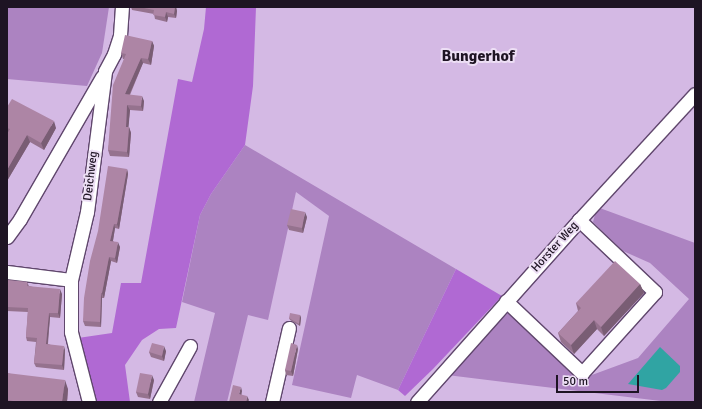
<!DOCTYPE html>
<html>
<head>
<meta charset="utf-8">
<style>
	body { margin:0 }
	#map { position:relative; width:702px; height:409px; overflow:hidden; background:#d4b9e4; font-family:Signika,sans-serif }
	div>[style] { position:absolute }
	.green>* { inset:0; background:#ac83c1 }
	.forest>* { inset:0; background:#b069d3 }
	.water>* { inset:0; background:#30a4a3 }
	.roads { filter:drop-shadow(1px 0 #60476d) drop-shadow(-1px 0 #60476d) drop-shadow(0 1px #60476d) drop-shadow(0 -1px #60476d) }
	.minor>* { height:13px; margin:-6.5px; padding:0 6.5px; transform-origin:6.5px; border-radius:6.5px; background:#fff }
	.wall>* { inset:0; background:#95728e }
	.shaded-wall>* { inset:0; background:#795d74 }
	.building>* { inset:0; background:#ad85a5 }
	span { translate:-50% -50%; white-space:nowrap; text-align:center; line-height:1.15; -webkit-text-stroke:4px #eddff5; paint-order:stroke }
	.street-label { font-size:12px; color:#1e1423 }
	.district-label { font-size:16px; color:#1e1423; font-weight:700 }
	.frame { position:absolute; inset:0; border:8px solid #1e1423; pointer-events:none }
	.scale { position:absolute; left:556px; top:375px; width:83px; height:18px; box-sizing:border-box; border:2px solid #1e1423; border-top:0; padding-left:5px; font-size:12px; line-height:14px; white-space:nowrap; color:#1e1423; -webkit-text-stroke:3px #eddff5; paint-order:stroke }
</style>
</head>
<body>
<div id="map">
	<div class="green">
		<div style="clip-path:polygon(7px 7px,109px 7px,102px 53px,87px 86px,7px 79px)"></div>
		<div style="clip-path:polygon(245px 145px,456px 269px,398px 390px,357px 375px,351px 398px,292px 385px,329px 216px,296px 192px,268px 320px,248px 315px,227px 402px,194px 402px,215px 313px,182px 302px,200px 215px,211px 194px)"></div>
		<div style="clip-path:polygon(597px 207px,695px 243px,695px 402px,669px 402px,447px 375px,510px 311px,581px 379px,638px 358px,689px 299px,650px 263px,623px 251px,593px 222px)"></div>
	</div>
	<div class="forest">
		<div style="clip-path:polygon(206px 7px,256px 7px,253px 86px,245px 145px,211px 194px,200px 215px,176px 328px,159px 329px,142px 340px,125px 365px,130px 402px,94px 402px,78px 338px,112px 333px,121px 283px,141px 283px,178px 79px,192px 82px,204px 29px)"></div>
		<div style="clip-path:polygon(456px 269px,502px 296px,433px 369px,405px 396px,398px 390px)"></div>
	</div>
	<div class="water">
		<div style="clip-path:polygon(660px 347px,680px 366px,680px 372px,666px 388px,662px 390px,628px 384px)"></div>
	</div>
	<div class="roads">
		<div class="minor">
			<div style="left:7px;top:237px;width:22px;rotate:-54deg"></div>
			<div style="left:20px;top:219px;width:164px;rotate:-60deg"></div>
			<div style="left:7px;top:272px;width:64px;rotate:7.1deg"></div>
			<div style="left:71px;top:280px;width:70px;rotate:-76.8deg"></div>
			<div style="left:87px;top:212px;width:142px;rotate:-82.7deg"></div>
			<div style="left:105px;top:71px;width:19px;rotate:-62deg"></div>
			<div style="left:114px;top:54px;width:20px;rotate:-72deg"></div>
			<div style="left:120px;top:35px;width:28px;rotate:-86deg"></div>
			<div style="left:71px;top:280px;width:52px;rotate:90deg"></div>
			<div style="left:71px;top:332px;width:72px;rotate:75.6deg"></div>
			<div style="left:506px;top:301px;width:105px;rotate:43.5deg"></div>
			<div style="left:582px;top:373px;width:109px;rotate:-48deg"></div>
			<div style="left:655px;top:292px;width:105px;rotate:-136.5deg"></div>
			<div style="left:159px;top:402px;width:64px;rotate:-61deg"></div>
			<div style="left:272px;top:402px;width:76px;rotate:-77.1deg"></div>
			<div style="left:417px;top:402px;width:244px;rotate:-48.3deg"></div>
			<div style="left:579px;top:220px;width:171px;rotate:-47.4deg"></div>
		</div>
	</div>
	<div class="wall">
		<div style="clip-path:polygon(131px 7px,176px 7px,177px 11px,176px 18px,168px 17px,167px 22px,155px 19px,154px 14px,132px 10px)"></div>
		<div style="clip-path:polygon(152px 41px,154px 46px,151px 65px,143px 63px,130px 95px,144px 101px,143px 111px,130px 110px,128px 127px,129px 127px,131px 133px,129px 157px,110px 156px,108px 150px,124px 59px,123px 59px,121px 53px)"></div>
		<div style="clip-path:polygon(7px 107px,56px 128px,44px 150px,30px 142px,7px 181px)"></div>
		<div style="clip-path:polygon(127px 169px,128px 174px,119px 229px,115px 228px,113px 241px,120px 247px,117px 263px,111px 261px,104px 298px,102px 298px,101px 327px,85px 326px,83px 321px)"></div>
		<div style="clip-path:polygon(307px 217px,303px 233px,289px 230px,287px 225px)"></div>
		<div style="clip-path:polygon(7px 280px,27px 282px,29px 286px,62px 294px,60px 318px,50px 317px,48px 344px,65px 350px,64px 370px,36px 367px,34px 363px,36px 342px,27px 341px,26px 337px,28px 312px,7px 311px)"></div>
		<div style="clip-path:polygon(640px 284px,644px 293px,604px 336px,597px 329px,574px 354px,561px 342px,558px 333px,578px 311px,576px 303px)"></div>
		<div style="clip-path:polygon(300px 315px,301px 318px,300px 326px,290px 320px,289px 318px)"></div>
		<div style="clip-path:polygon(298px 349px,293px 376px,286px 375px,285px 370px)"></div>
		<div style="clip-path:polygon(166px 351px,164px 361px,151px 357px,149px 352px)"></div>
		<div style="clip-path:polygon(7px 373px,68px 389px,67px 402px,7px 402px)"></div>
		<div style="clip-path:polygon(154px 380px,150px 399px,138px 397px,136px 392px)"></div>
	</div>
	<div class="shaded-wall">
		<div style="clip-path:polygon(175px 7px,176px 7px,177px 11px,176px 18px,174px 14px)"></div>
		<div style="clip-path:polygon(166px 12px,168px 17px,167px 22px,165px 17px)"></div>
		<div style="clip-path:polygon(152px 41px,154px 46px,151px 65px,148px 59px)"></div>
		<div style="clip-path:polygon(141px 58px,143px 63px,127px 100px,125px 94px)"></div>
		<div style="clip-path:polygon(142px 96px,144px 101px,143px 111px,141px 106px)"></div>
		<div style="clip-path:polygon(127px 105px,130px 110px,128px 133px,126px 127px)"></div>
		<div style="clip-path:polygon(54px 121px,56px 128px,44px 150px,41px 143px)"></div>
		<div style="clip-path:polygon(129px 127px,131px 133px,129px 157px,127px 152px)"></div>
		<div style="clip-path:polygon(27px 135px,30px 142px,7px 181px,7px 170px)"></div>
		<div style="clip-path:polygon(127px 169px,128px 174px,119px 229px,117px 224px)"></div>
		<div style="clip-path:polygon(305px 212px,307px 217px,303px 233px,302px 228px)"></div>
		<div style="clip-path:polygon(114px 224px,115px 228px,112px 246px,110px 241px)"></div>
		<div style="clip-path:polygon(118px 242px,120px 247px,117px 263px,115px 258px)"></div>
		<div style="clip-path:polygon(109px 257px,111px 261px,104px 298px,102px 293px)"></div>
		<div style="clip-path:polygon(640px 284px,644px 293px,604px 336px,601px 327px)"></div>
		<div style="clip-path:polygon(60px 289px,62px 294px,60px 318px,58px 313px)"></div>
		<div style="clip-path:polygon(101px 293px,102px 298px,101px 327px,100px 322px)"></div>
		<div style="clip-path:polygon(49px 313px,50px 317px,47px 349px,46px 344px)"></div>
		<div style="clip-path:polygon(300px 315px,301px 318px,300px 326px,299px 324px)"></div>
		<div style="clip-path:polygon(594px 320px,597px 329px,574px 354px,571px 345px)"></div>
		<div style="clip-path:polygon(297px 345px,298px 349px,293px 376px,291px 371px)"></div>
		<div style="clip-path:polygon(64px 346px,65px 350px,64px 370px,62px 365px)"></div>
		<div style="clip-path:polygon(164px 346px,166px 351px,164px 361px,162px 356px)"></div>
		<div style="clip-path:polygon(152px 375px,154px 380px,150px 399px,148px 394px)"></div>
		<div style="clip-path:polygon(65px 380px,68px 389px,67px 402px,62px 402px)"></div>
		<div style="clip-path:polygon(241px 387px,242px 391px,241px 398px,239px 394px)"></div>
		<div style="clip-path:polygon(247px 396px,249px 400px,248px 402px,246px 402px)"></div>
	</div>
	<div class="building">
		<div style="clip-path:polygon(139px 7px,175px 7px,174px 14px,166px 12px,165px 17px,153px 15px,154px 10px)"></div>
		<div style="clip-path:polygon(125px 35px,152px 41px,148px 59px,141px 58px,125px 94px,142px 96px,141px 106px,127px 105px,126px 127px,129px 127px,127px 152px,108px 150px,113px 85px,126px 54px,121px 53px)"></div>
		<div style="clip-path:polygon(12px 99px,54px 121px,41px 143px,27px 135px,7px 170px,7px 134px,10px 129px,7px 128px,7px 107px)"></div>
		<div style="clip-path:polygon(108px 166px,127px 169px,117px 224px,114px 224px,110px 241px,118px 242px,115px 258px,109px 257px,102px 293px,101px 293px,100px 322px,83px 321px,84px 298px,90px 261px,98px 231px)"></div>
		<div style="clip-path:polygon(291px 209px,305px 212px,302px 228px,287px 225px)"></div>
		<div style="clip-path:polygon(615px 261px,640px 284px,601px 327px,594px 320px,571px 345px,558px 333px,581px 308px,576px 303px)"></div>
		<div style="clip-path:polygon(7px 280px,27px 282px,27px 286px,60px 289px,58px 313px,49px 313px,46px 344px,64px 346px,62px 365px,34px 363px,37px 338px,26px 337px,28px 308px,7px 307px)"></div>
		<div style="clip-path:polygon(290px 313px,300px 315px,299px 324px,289px 318px)"></div>
		<div style="clip-path:polygon(152px 343px,164px 346px,162px 356px,149px 352px)"></div>
		<div style="clip-path:polygon(291px 343px,297px 345px,291px 371px,285px 370px)"></div>
		<div style="clip-path:polygon(7px 373px,65px 380px,62px 402px,19px 402px,7px 400px)"></div>
		<div style="clip-path:polygon(140px 373px,152px 375px,148px 394px,136px 392px)"></div>
		<div style="clip-path:polygon(233px 385px,241px 387px,239px 394px,247px 396px,246px 402px,229px 402px)"></div>
	</div>
	<div class="street-label">
		<span style="left:91px;top:176px;rotate:-83deg">Deichweg</span>
		<span style="left:555px;top:247px;rotate:-48deg">Horster Weg</span>
	</div>
	<div class="district-label">
		<span style="left:478px;top:56px">Bungerhof</span>
	</div>
	<div class="frame"></div>
	<div class="scale">50 m</div>
</div>
</body>
</html>
